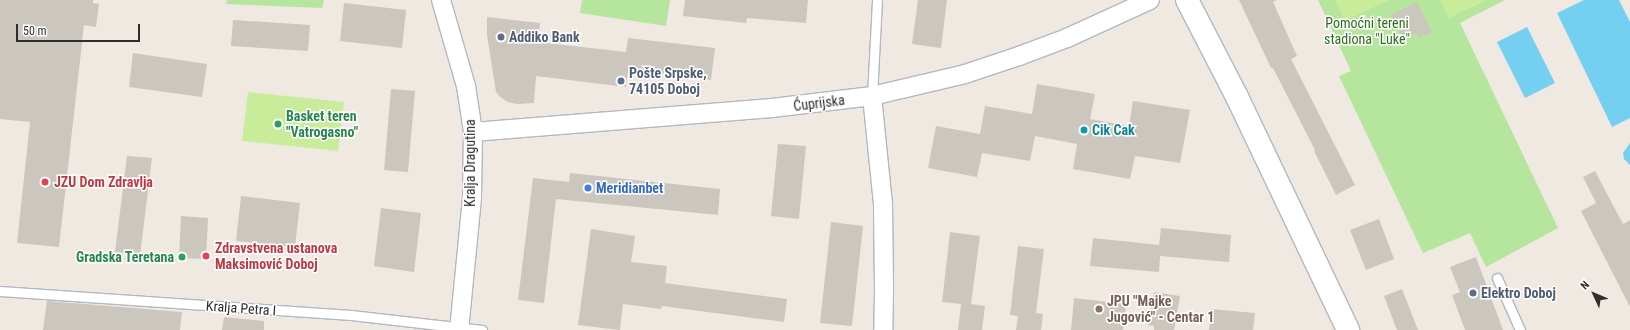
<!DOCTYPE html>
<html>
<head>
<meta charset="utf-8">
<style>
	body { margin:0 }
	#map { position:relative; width:1630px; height:330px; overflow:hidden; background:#efe9e1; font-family:"Roboto Condensed",sans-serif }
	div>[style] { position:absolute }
	.green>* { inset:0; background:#b6e59e }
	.pitch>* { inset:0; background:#c9ec9a }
	.water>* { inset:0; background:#75cff0 }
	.building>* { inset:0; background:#cbc7bf }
	.roads { filter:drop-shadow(1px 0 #b4b7c1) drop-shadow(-1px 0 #b4b7c1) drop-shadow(0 1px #b4b7c1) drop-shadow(0 -1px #b4b7c1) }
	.service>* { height:9px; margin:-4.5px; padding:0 4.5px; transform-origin:4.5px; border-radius:4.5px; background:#fff }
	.minor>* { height:18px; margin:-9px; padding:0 9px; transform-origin:9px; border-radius:9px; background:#fff }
	.tertiary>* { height:22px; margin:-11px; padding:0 11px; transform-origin:11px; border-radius:11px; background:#fff }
	.dots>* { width:11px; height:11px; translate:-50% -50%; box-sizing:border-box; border:2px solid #fff; border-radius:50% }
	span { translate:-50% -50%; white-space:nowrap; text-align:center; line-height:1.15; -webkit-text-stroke:3px #fff; paint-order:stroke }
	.park-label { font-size:14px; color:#2c6e1b }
	.service-label { font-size:14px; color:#4e5e75; font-weight:700 }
	.left { translate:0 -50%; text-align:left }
	.street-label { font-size:14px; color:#2e2e2e }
	.leisure-label { font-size:14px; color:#27864d; font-weight:700 }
	.right { translate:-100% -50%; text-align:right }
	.culture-label { font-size:14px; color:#0d838f; font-weight:700 }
	.health-label { font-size:14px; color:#be3a42; font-weight:700 }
	.shop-label { font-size:14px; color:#366cbe; font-weight:700 }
	.education-label { font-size:14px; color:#785e54; font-weight:700 }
	.north { position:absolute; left:1574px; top:274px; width:40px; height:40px; -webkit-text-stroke:3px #fff; paint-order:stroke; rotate:314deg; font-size:11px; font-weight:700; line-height:16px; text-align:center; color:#2e2e2e }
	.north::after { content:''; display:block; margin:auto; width:14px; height:18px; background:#2e2e2e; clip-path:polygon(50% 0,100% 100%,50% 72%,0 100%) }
	.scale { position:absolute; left:16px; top:24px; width:124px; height:18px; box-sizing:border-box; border:2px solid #2e2e2e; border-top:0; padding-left:5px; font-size:12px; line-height:14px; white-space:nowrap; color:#2e2e2e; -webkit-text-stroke:3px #fff; paint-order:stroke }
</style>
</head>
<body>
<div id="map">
	<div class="green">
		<div style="clip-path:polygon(227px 0,324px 0,322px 8px,226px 4px)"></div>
		<div style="clip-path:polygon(582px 0,670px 0,666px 26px,580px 13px)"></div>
		<div style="clip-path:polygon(1318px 0,1505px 0,1460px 23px,1558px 228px,1486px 267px,1470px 233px,1423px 253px,1339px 76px,1351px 71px)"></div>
	</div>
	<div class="pitch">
		<div style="clip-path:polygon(1335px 0,1389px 0,1345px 21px)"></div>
		<div style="clip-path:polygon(1440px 0,1487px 0,1449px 18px)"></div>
		<div style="clip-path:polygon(248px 92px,344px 102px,338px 151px,242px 141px)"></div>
	</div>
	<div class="water">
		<div style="clip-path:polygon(1584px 0,1619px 0,1630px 22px,1630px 118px,1612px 127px,1557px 13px)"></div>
		<div style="clip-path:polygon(1527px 27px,1555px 83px,1525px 98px,1497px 42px)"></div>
		<div style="clip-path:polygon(1630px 143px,1630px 165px,1624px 159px,1623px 153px)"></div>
	</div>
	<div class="building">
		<div style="clip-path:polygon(0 0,93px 0,93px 3px,99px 4px,96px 27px,84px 25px,59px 247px,17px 243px,30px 122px,0 119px)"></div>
		<div style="clip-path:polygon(685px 0,808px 0,806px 23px,747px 18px,746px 23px,683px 16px)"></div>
		<div style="clip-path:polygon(918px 0,947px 0,941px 48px,912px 44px)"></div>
		<div style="clip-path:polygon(1239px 0,1277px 0,1273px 2px,1297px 56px,1291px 59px,1355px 185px,1336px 195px,1314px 151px,1315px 150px,1273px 68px,1271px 68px)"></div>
		<div style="clip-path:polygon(1417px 2px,1432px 32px,1419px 38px,1416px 33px,1403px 39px,1391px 15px)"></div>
		<div style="clip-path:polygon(344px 3px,406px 10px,402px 48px,340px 41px)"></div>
		<div style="clip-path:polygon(487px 17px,540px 23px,538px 42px,626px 52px,628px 38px,715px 48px,711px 80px,628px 71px,626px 87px,536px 76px,534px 103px,517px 104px,508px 102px,500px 97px,496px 92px,487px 35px)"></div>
		<div style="clip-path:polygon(233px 20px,310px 25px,308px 51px,231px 46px)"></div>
		<div style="clip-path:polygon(133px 53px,207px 64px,202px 97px,129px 87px)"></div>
		<div style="clip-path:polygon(1037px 84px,1095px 94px,1090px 119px,1129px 126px,1133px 101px,1190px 110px,1180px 163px,1135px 156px,1130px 179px,1073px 169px,1077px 144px,1035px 136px,1030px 161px,982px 153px,977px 177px,928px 168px,936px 126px,980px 134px,985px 106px,1032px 114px)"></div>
		<div style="clip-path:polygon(391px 89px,415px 91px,408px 172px,384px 170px)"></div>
		<div style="clip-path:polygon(778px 144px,806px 146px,799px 219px,771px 216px)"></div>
		<div style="clip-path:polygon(127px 156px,152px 158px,140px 255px,115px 252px)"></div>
		<div style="clip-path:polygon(1595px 171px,1623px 224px,1630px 220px,1630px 307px,1581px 211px,1596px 203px,1583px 177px)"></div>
		<div style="clip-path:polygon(570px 173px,720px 189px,718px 215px,556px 199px,544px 303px,518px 300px,533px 178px,569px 182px)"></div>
		<div style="clip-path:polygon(241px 196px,300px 203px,295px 247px,236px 241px)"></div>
		<div style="clip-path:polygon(381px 208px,421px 213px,414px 272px,374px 266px)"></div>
		<div style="clip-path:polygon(181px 216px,208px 218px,206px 259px,179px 258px)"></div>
		<div style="clip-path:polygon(1379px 219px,1394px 259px,1366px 270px,1350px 230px)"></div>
		<div style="clip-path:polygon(831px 222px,863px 226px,852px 326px,820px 323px)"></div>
		<div style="clip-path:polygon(1161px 228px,1231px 235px,1229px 262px,1160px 256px,1159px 272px,1090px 266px,1093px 238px,1159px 245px)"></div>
		<div style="clip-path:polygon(591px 229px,635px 236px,631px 262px,667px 266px,665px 283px,787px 299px,784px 322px,662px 306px,661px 309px,623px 304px,620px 330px,578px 325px)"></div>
		<div style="clip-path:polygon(950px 232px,980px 236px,971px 304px,985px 306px,982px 330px,958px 330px,961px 304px,942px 302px)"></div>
		<div style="clip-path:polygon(1018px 246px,1044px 249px,1036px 313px,1043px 314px,1041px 330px,1016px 330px,1018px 316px,1010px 315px)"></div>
		<div style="clip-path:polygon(1476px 257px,1503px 330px,1465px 330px,1452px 295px,1460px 292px,1450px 267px)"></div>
		<div style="clip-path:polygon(1402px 289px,1418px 330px,1397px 330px,1384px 296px)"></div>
		<div style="clip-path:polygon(1154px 292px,1180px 296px,1174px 330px,1154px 330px,1154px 326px,1148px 325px)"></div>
		<div style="clip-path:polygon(1074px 298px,1126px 304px,1123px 330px,1071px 330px)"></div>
		<div style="clip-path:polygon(47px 301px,182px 312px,180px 330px,43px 330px)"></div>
		<div style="clip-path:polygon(1211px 309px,1255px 313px,1253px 330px,1209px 330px)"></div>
		<div style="clip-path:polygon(224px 317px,264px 321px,264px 330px,222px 330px)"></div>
	</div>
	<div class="roads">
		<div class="service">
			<div style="left:872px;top:96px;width:96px;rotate:-87deg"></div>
			<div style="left:1497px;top:278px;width:57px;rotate:66.1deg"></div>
			<div style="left:0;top:291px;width:352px;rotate:3.9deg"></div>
			<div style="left:351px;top:315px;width:132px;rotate:6.5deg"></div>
		</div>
		<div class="minor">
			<div style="left:441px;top:0;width:90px;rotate:73.8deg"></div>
			<div style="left:466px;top:86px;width:47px;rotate:81.3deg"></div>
			<div style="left:473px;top:132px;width:66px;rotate:90.9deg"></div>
			<div style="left:472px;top:198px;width:133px;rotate:95.6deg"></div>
			<div style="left:872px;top:96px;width:110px;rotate:84.2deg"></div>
			<div style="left:883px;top:205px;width:86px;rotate:89.3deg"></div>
			<div style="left:884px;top:291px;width:39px;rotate:91deg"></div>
			<div style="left:473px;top:132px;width:300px;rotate:-4.6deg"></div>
			<div style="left:772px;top:108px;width:101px;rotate:-6.8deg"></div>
			<div style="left:872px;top:96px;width:96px;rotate:-13.3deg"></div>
			<div style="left:965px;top:74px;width:57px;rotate:-18.4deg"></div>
			<div style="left:1019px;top:56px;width:51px;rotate:-20.6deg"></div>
			<div style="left:1067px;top:38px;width:91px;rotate:-24.6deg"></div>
		</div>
		<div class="tertiary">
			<div style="left:1187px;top:0;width:109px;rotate:62.7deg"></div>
			<div style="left:1237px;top:97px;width:258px;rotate:64.5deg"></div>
		</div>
	</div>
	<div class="dots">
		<div style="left:501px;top:37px;background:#5c6f8a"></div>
		<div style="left:621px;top:81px;background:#5c6f8a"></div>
		<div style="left:278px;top:124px;background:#2e9e5b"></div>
		<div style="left:1084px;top:130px;background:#0f9aa8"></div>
		<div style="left:45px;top:182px;background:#e0444e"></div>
		<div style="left:588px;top:188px;background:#3f7fe0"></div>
		<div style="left:206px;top:256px;background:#e0444e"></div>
		<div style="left:182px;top:257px;background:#2e9e5b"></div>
		<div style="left:1473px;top:293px;background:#5c6f8a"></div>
		<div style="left:1099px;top:309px;background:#8d6e63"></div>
	</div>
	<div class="park-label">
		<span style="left:1367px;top:31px">Pomoćni tereni<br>stadiona "Luke"</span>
	</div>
	<div class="service-label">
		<span class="left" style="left:509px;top:37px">Addiko Bank</span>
		<span class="left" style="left:629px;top:81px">Pošte Srpske,<br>74105 Doboj</span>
		<span class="left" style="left:1481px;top:293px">Elektro Doboj</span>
	</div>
	<div class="street-label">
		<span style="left:819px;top:103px;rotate:-7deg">Ćuprijska</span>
		<span style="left:470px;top:163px;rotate:-90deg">Kralja Dragutina</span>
		<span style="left:241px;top:308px;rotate:4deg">Kralja Petra I</span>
	</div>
	<div class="leisure-label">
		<span class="left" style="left:286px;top:124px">Basket teren<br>"Vatrogasno"</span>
		<span class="right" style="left:174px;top:257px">Gradska Teretana</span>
	</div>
	<div class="culture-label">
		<span class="left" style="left:1092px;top:130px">Cik Cak</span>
	</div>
	<div class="health-label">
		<span class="left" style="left:54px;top:182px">JZU Dom Zdravlja</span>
		<span class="left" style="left:215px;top:256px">Zdravstvena ustanova<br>Maksimović Doboj</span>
	</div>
	<div class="shop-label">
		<span class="left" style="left:596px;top:188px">Meridianbet</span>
	</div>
	<div class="education-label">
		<span class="left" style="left:1107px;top:309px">JPU "Majke<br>Jugović" - Centar 1</span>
	</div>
	<div class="north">N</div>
	<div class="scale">50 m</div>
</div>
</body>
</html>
